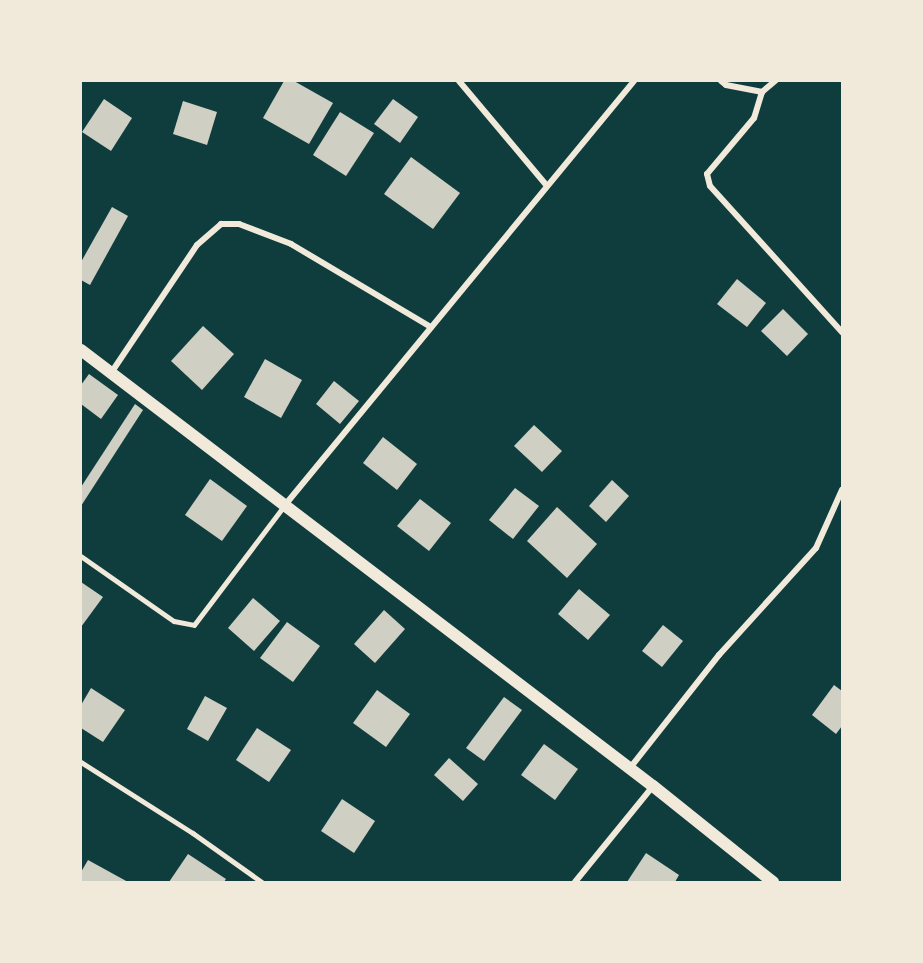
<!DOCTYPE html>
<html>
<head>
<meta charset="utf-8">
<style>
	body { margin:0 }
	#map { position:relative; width:923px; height:963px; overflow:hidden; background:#0f3d3e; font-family:Mulish,sans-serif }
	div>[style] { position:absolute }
	.building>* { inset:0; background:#cfcfc3 }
	.service>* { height:4.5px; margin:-2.25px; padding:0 2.25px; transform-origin:2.25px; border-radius:2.25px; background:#f1e9da }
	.minor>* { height:6px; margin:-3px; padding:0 3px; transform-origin:3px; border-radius:3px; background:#f1e9da }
	.secondary>* { height:12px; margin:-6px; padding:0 6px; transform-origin:6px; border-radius:6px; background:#f1e9da }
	span { translate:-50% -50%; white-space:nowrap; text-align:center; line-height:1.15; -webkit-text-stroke:5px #f1e9da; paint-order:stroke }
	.frame { position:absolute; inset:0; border:82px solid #f1e9da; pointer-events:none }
</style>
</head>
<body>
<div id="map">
	<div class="building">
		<div style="clip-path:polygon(284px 81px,294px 81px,333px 103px,309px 144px,263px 118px)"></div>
		<div style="clip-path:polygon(104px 99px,132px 118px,111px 151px,82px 132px)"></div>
		<div style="clip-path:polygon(393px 99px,418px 117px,400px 143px,374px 124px)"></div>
		<div style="clip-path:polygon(183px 101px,217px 112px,207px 145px,173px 134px)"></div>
		<div style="clip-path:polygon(340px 112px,374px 133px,346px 176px,313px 155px)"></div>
		<div style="clip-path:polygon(411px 157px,460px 193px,433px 229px,384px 194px)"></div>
		<div style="clip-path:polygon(112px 207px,128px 216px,90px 285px,81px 280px,81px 262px)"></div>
		<div style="clip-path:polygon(737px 279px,766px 303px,747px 327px,717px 304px)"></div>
		<div style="clip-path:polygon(783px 309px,808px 334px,787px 356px,761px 331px)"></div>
		<div style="clip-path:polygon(203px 326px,234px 354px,202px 390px,171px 361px)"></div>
		<div style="clip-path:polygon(265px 359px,302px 380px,281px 418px,244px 397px)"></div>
		<div style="clip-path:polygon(89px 374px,118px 395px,101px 419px,81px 404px,81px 385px)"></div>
		<div style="clip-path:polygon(334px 381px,359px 401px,340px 424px,316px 404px)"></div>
		<div style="clip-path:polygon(135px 404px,143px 410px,81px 506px,81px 487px)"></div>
		<div style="clip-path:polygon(534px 425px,562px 451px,542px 472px,514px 446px)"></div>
		<div style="clip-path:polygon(383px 437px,417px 464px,397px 490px,363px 463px)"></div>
		<div style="clip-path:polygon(210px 479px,247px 506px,222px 541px,185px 515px)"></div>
		<div style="clip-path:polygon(612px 480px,629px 496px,606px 522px,589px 506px)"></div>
		<div style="clip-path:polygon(515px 488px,539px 506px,513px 539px,489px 520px)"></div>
		<div style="clip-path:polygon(420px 499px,451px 523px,429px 551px,397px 526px)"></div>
		<div style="clip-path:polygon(557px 507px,597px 544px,567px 578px,527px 541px)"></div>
		<div style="clip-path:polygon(81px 582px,103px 597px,81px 627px)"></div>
		<div style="clip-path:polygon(579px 589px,610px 615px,588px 640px,558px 614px)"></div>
		<div style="clip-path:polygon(253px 598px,280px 621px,254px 651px,228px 628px)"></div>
		<div style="clip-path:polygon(384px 610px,405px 629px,375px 663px,354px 644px)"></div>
		<div style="clip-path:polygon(287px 622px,320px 646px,293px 682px,260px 658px)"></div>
		<div style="clip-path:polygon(663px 625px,683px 641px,662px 667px,642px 651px)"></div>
		<div style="clip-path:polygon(834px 685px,842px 691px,842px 726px,836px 734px,812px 715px)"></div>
		<div style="clip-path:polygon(91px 688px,125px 710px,103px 742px,81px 728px,81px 705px)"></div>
		<div style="clip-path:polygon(377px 690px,410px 714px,386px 747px,353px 723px)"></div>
		<div style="clip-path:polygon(205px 696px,227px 708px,208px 741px,187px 729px)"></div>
		<div style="clip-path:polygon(504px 697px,522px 710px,484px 761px,466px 748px)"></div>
		<div style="clip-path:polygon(257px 728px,291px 750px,269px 782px,236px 760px)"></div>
		<div style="clip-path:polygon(544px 744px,578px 769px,555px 800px,521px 775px)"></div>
		<div style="clip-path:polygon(449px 758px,478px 784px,463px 801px,434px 775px)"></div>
		<div style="clip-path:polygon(342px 799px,375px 821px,354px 853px,321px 831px)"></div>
		<div style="clip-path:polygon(646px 853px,679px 875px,675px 882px,627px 882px)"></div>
		<div style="clip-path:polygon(188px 854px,226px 879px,224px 882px,169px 882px)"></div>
		<div style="clip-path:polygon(88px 860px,128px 882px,81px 882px,81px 872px)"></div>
	</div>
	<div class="service">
		<div style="left:81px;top:556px;width:113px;rotate:35deg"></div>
		<div style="left:174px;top:621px;width:20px;rotate:11deg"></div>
		<div style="left:194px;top:625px;width:149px;rotate:-52.9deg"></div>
		<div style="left:81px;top:762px;width:133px;rotate:32.4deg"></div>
		<div style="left:193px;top:833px;width:85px;rotate:35.4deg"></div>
	</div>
	<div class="minor">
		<div style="left:459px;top:81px;width:137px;rotate:50deg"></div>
		<div style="left:721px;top:81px;width:6px;rotate:39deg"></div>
		<div style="left:726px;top:85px;width:37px;rotate:11deg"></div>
		<div style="left:762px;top:92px;width:17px;rotate:-40deg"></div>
		<div style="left:762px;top:92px;width:27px;rotate:107deg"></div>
		<div style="left:754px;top:118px;width:73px;rotate:130deg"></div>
		<div style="left:707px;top:174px;width:12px;rotate:76deg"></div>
		<div style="left:710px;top:186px;width:197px;rotate:47.9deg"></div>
		<div style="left:111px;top:373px;width:154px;rotate:-56.1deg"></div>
		<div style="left:197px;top:245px;width:32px;rotate:-41deg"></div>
		<div style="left:221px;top:224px;width:18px"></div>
		<div style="left:239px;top:224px;width:56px;rotate:21deg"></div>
		<div style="left:291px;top:244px;width:163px;rotate:30.7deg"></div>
		<div style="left:285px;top:505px;width:549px;rotate:-50.54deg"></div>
		<div style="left:630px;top:768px;width:144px;rotate:-51.8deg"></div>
		<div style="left:719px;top:655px;width:144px;rotate:-47.8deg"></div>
		<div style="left:816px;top:548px;width:64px;rotate:-65.9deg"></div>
		<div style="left:575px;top:882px;width:124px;rotate:-50.9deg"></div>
	</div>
	<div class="secondary">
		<div style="left:81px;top:350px;width:719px;rotate:37.32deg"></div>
		<div style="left:653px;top:786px;width:154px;rotate:38.7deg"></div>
	</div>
	<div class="frame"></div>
</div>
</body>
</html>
